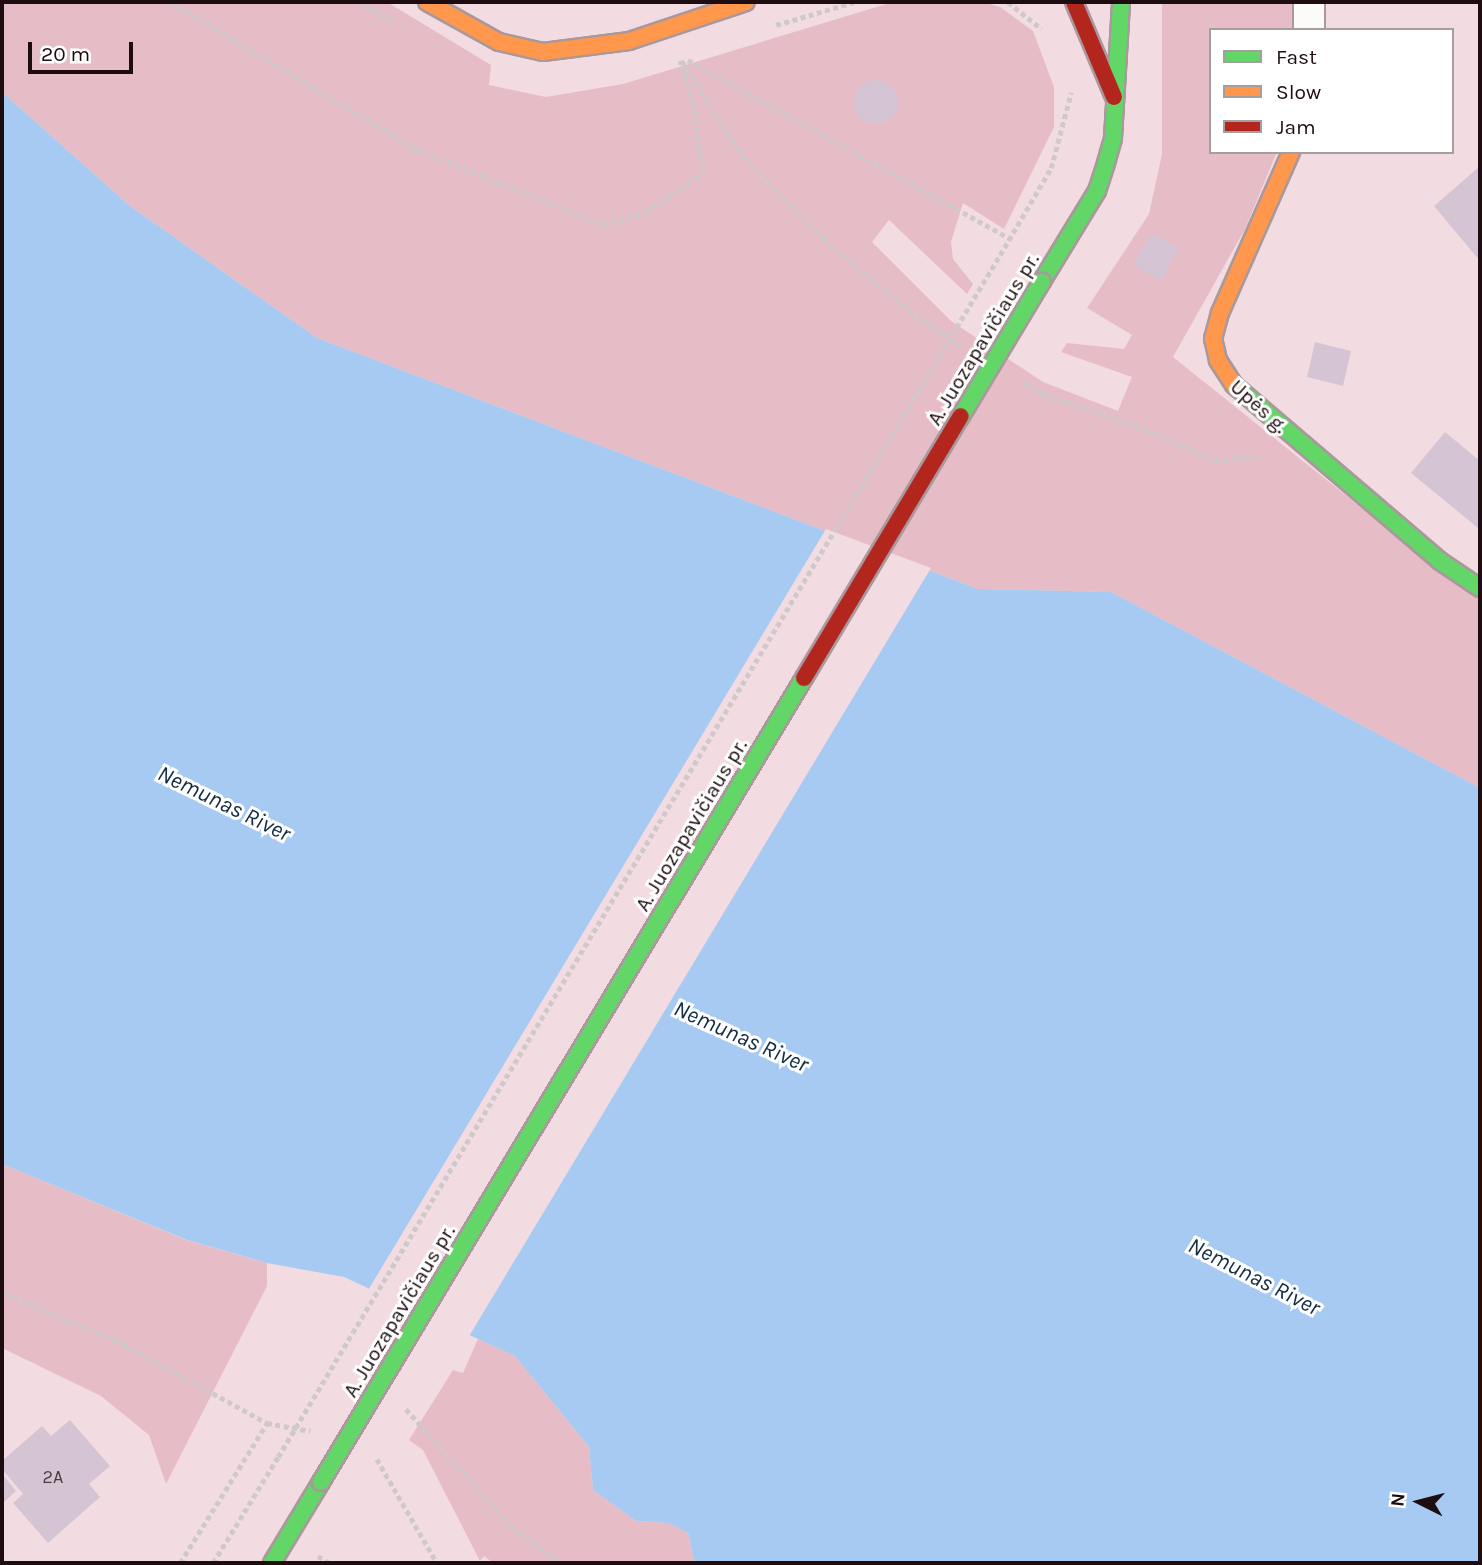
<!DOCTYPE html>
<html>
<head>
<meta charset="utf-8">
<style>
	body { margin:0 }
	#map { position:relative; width:1482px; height:1565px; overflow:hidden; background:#f2dce1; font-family:Karla,sans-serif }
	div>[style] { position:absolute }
	.green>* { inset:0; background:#e6bdc6 }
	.water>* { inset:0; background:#a6caf2 }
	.pier>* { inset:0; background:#f2dce1 }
	.building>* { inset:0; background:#d5c5d4 }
	.round { border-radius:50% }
	.path>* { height:4.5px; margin-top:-2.25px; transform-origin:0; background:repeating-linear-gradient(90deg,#d0c9cb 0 5px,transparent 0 8.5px) }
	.roads { filter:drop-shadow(2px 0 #a9989c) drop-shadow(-2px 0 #a9989c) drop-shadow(0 2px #a9989c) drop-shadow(0 -2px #a9989c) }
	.street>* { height:30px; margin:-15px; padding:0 15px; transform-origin:15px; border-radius:15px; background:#fdfafa }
	.fast>* { height:16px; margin:-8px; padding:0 8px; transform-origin:8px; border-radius:8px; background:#63d668 }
	.slow>* { height:16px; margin:-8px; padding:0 8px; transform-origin:8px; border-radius:8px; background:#ff974d }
	.jam>* { height:16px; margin:-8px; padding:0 8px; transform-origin:8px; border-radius:8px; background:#b3261e }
	.path-bridge>* { height:4.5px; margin-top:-2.25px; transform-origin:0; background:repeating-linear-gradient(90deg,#d0c9cb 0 5px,transparent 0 8.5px) }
	.bridges { filter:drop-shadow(2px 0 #a9989c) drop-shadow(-2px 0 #a9989c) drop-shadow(0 2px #a9989c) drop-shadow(0 -2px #a9989c) }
	.fast-bridge>* { height:16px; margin:-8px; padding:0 8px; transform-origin:8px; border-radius:8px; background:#63d668 }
	.jam-bridge>* { height:16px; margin:-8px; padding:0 8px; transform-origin:8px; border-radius:8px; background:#b3261e }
	span { translate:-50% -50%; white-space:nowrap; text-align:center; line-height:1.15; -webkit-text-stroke:6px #fff; paint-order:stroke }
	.number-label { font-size:18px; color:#4b3b41 }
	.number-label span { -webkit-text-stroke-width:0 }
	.street-label { font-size:21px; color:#1d0d10 }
	.water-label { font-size:23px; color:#122c42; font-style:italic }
	.frame { position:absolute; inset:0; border:4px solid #1d0d10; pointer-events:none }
	.legend { position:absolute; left:1209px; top:28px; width:245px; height:126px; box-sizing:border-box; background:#fff; border:2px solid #a59e9f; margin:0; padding:9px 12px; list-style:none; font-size:21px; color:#1d0d10 }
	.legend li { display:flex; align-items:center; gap:14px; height:35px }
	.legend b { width:35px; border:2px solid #a59e9f }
	.north { position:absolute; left:1384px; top:1467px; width:70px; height:70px; -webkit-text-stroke:5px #fff; paint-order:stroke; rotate:276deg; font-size:19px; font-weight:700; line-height:28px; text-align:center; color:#1d0d10 }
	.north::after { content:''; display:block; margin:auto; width:24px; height:32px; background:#1d0d10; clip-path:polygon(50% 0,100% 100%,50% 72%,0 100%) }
	.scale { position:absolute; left:28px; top:42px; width:105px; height:32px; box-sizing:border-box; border:4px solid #1d0d10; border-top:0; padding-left:9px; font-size:21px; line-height:24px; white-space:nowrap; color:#1d0d10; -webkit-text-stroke:5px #fff; paint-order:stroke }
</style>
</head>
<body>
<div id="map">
	<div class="green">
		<div style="clip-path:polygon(2px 2px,387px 2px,491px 65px,489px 85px,546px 97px,623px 84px,893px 2px,983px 2px,1000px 7px,1033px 31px,1054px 87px,1054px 127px,1004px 229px,963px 203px,951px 242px,953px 259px,973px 284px,967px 294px,889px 220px,872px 242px,951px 321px,1043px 382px,1118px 411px,1132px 377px,1061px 352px,1067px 343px,1124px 349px,1132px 335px,1087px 308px,1149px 214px,1162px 154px,1162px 2px,1296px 2px,1295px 30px,1211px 30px,1211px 152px,1277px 152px,1245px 229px,1173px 357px,1424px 558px,1480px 597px,1480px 788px,1111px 592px,978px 589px,317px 338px,130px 206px,2px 92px)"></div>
		<div style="clip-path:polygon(2px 1164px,186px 1240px,267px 1263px,267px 1286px,166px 1484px,149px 1435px,101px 1396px,2px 1348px)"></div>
		<div style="clip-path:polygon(478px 1339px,515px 1356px,589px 1447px,593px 1490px,636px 1521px,669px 1523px,688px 1533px,695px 1563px,493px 1563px,484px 1556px,480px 1561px,423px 1450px,409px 1440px,453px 1370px,463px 1373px)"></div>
	</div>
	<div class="water">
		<div style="clip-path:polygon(2px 92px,130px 206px,317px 338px,978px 589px,1111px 592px,1480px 788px,1480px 1563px,695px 1563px,688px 1533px,669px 1523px,636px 1521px,593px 1490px,589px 1447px,515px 1356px,344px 1277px,267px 1263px,187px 1240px,2px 1164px)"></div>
	</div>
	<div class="pier">
		<div style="clip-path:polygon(826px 529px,931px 568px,468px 1338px,367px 1292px)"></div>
	</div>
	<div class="building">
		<div class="round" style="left:854px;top:80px;width:44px;height:44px"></div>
		<div style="clip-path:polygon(1480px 166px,1480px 261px,1434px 206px)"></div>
		<div style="clip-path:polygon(1151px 233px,1179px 248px,1161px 281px,1133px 265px)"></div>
		<div style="clip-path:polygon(1315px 342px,1351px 351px,1343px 386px,1307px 377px)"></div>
		<div style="clip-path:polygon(1445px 432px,1480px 461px,1478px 528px,1411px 473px)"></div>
		<div style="clip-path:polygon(70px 1420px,110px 1466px,89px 1484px,100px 1497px,48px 1543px,13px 1503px,23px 1494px,2px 1469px,2px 1461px,42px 1426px,51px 1436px)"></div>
		<div style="clip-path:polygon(2px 1474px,16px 1491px,2px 1504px)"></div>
	</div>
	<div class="path">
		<div style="left:171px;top:2px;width:286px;rotate:31deg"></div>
		<div style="left:416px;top:149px;width:202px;rotate:22.1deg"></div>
		<div style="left:603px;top:225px;width:44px;rotate:-17.2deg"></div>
		<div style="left:645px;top:212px;width:69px;rotate:-33.2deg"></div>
		<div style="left:703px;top:174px;width:70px;rotate:-98.2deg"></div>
		<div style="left:693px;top:105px;width:46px;rotate:-106.5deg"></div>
		<div style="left:359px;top:2px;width:41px;rotate:29.1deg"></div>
		<div style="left:1008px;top:2px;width:43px;rotate:38.5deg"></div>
		<div style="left:776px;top:25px;width:81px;rotate:-16.4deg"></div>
		<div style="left:688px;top:60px;width:369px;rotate:29deg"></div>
		<div style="left:682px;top:61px;width:113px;rotate:57.3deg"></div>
		<div style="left:743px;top:156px;width:115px;rotate:45.7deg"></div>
		<div style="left:823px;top:238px;width:128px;rotate:39.9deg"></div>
		<div style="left:921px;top:320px;width:49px;rotate:31.8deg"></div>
		<div style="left:1000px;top:255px;width:101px;rotate:-59.6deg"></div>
		<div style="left:1051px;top:168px;width:78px;rotate:-75.1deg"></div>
		<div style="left:1024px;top:383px;width:23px;rotate:31deg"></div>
		<div style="left:1044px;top:395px;width:87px;rotate:18deg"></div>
		<div style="left:1127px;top:422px;width:96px;rotate:23.4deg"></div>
		<div style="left:1215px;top:460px;width:44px;rotate:-3.9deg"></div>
		<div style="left:2px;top:1293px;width:123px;rotate:22.4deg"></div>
		<div style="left:116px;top:1340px;width:172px;rotate:28.8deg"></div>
		<div style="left:406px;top:1409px;width:159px;rotate:48.1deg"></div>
		<div style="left:512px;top:1527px;width:60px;rotate:36.9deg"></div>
		<div style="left:377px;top:1459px;width:120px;rotate:60deg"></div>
		<div style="left:318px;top:1556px;width:13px;rotate:32deg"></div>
		<div style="left:180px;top:1563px;width:165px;rotate:-58.1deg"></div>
		<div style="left:267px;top:1423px;width:44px;rotate:10.5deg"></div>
		<div style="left:213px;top:1563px;width:124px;rotate:-58.5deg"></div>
	</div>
	<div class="roads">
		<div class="street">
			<div style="left:1309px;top:30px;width:28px;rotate:-90deg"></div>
		</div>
		<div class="fast">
			<div style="left:1042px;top:281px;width:105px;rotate:-58.6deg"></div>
			<div style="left:1097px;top:191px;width:29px;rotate:-72deg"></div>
			<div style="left:1106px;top:163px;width:26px;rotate:-74deg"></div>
			<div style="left:1113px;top:138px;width:136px;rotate:-86.6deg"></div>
			<div style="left:1234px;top:385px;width:271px;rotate:40.5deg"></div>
			<div style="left:1440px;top:561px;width:48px;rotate:34deg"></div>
			<div style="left:272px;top:1563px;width:95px;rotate:-58.8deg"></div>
		</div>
		<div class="slow">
			<div style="left:427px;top:2px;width:82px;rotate:29.1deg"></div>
			<div style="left:499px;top:42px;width:45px;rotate:12.8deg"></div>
			<div style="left:543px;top:52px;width:87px;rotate:-7.3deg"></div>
			<div style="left:629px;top:41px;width:123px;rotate:-18.4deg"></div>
			<div style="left:1234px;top:385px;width:30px;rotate:-123deg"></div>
			<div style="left:1218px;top:360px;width:22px;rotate:-103deg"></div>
			<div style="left:1213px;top:339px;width:27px;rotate:-75deg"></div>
			<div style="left:1220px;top:313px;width:176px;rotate:-66.2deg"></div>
		</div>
		<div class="jam">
			<div style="left:1074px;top:2px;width:103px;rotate:67.2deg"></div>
		</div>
	</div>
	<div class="path-bridge">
		<div style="left:278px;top:1457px;width:1402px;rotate:-59.01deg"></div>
	</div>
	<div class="bridges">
		<div class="fast-bridge">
			<div style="left:961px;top:416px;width:157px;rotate:-59deg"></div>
			<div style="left:321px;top:1482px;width:938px;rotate:-59deg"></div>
		</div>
		<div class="jam-bridge">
			<div style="left:804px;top:678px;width:305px;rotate:-59.1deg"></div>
		</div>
	</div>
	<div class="number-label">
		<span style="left:53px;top:1477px">2A</span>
	</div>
	<div class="street-label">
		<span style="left:983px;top:339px;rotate:-59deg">A. Juozapavičiaus pr.</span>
		<span style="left:1259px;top:406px;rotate:42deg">Upės g.</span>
		<span style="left:691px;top:825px;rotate:-59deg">A. Juozapavičiaus pr.</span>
		<span style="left:399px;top:1311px;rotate:-59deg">A. Juozapavičiaus pr.</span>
	</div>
	<div class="water-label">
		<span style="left:224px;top:804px;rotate:26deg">Nemunas River</span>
		<span style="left:741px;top:1037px;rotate:24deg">Nemunas River</span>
		<span style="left:1254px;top:1277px;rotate:27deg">Nemunas River</span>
	</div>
	<div class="frame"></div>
	<ul class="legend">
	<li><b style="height:9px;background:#63d668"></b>Fast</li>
	<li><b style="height:9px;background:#ff974d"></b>Slow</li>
	<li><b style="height:9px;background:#b3261e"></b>Jam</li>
	</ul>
	<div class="north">N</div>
	<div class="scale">20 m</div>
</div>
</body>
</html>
